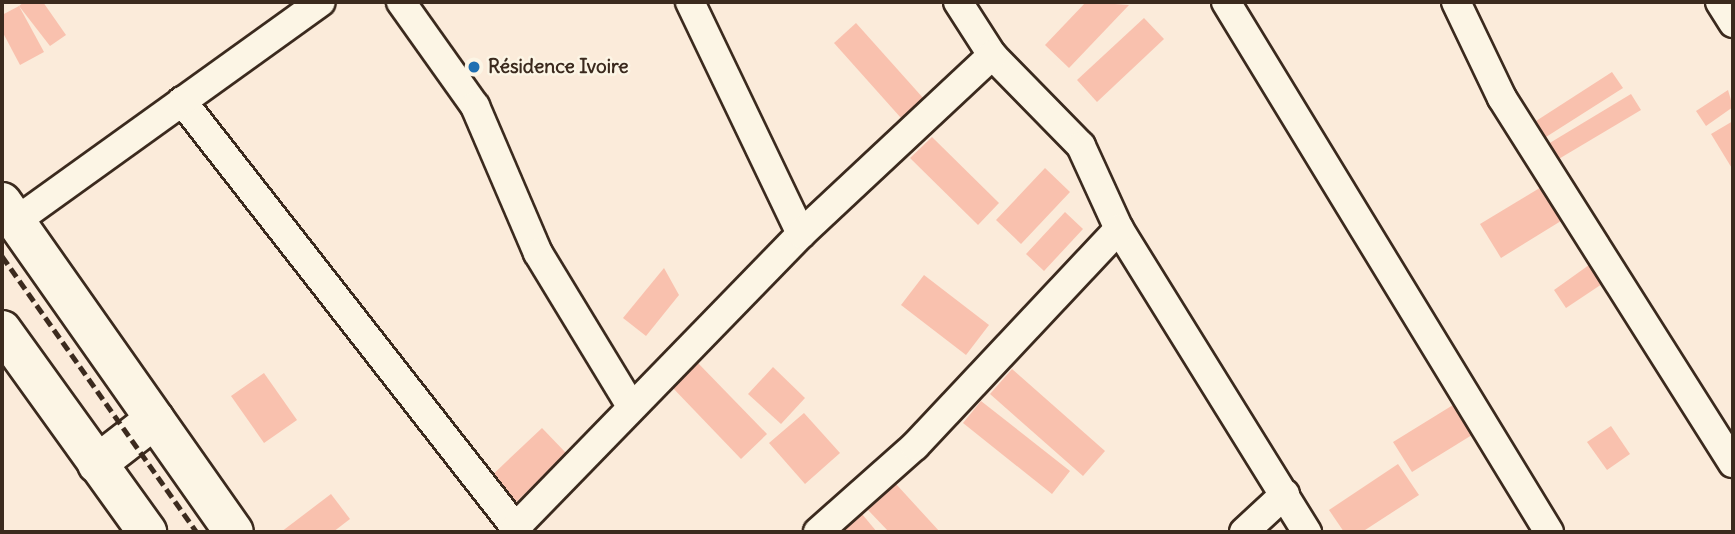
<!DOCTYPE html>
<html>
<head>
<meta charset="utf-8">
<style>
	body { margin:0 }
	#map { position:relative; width:1735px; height:534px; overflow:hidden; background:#fbebda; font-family:Delius,sans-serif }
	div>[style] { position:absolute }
	.building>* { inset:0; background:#f9c1ae }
	.roads { filter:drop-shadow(2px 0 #3b2a1e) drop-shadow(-2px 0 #3b2a1e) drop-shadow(0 2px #3b2a1e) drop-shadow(0 -2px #3b2a1e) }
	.minor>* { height:28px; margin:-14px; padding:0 14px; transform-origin:14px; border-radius:14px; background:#fcf5e5 }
	.secondary>* { height:38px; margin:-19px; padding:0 19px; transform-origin:19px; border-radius:19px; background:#fcf5e5 }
	.rail>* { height:5px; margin-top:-2.5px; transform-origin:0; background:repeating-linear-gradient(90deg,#3b2a1e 0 10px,transparent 0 15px) }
	.dots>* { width:19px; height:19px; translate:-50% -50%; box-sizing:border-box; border:4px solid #fcf5e5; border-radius:50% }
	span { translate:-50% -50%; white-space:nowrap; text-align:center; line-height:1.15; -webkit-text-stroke:5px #fcf5e5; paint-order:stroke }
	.poi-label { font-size:19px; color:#3b2a1e; font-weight:700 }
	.left { translate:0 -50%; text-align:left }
	.frame { position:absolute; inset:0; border:4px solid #3b2a1e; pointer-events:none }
</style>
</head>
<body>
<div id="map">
	<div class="building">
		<div style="clip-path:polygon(24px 2px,43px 2px,66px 35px,50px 46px,19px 6px)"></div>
		<div style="clip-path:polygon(1086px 2px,1129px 5px,1069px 68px,1045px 45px)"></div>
		<div style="clip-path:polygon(19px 6px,44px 52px,20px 65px,2px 31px,2px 15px)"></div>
		<div style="clip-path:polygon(1144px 18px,1164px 39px,1097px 102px,1077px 80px)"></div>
		<div style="clip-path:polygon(856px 23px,924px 99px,901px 118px,834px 43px)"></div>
		<div style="clip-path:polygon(1612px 72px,1623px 88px,1546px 137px,1536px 121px)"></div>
		<div style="clip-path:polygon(1728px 90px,1733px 107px,1706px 126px,1696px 111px)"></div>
		<div style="clip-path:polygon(1631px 94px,1641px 110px,1557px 160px,1548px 144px)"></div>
		<div style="clip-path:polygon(1733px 121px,1733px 170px,1711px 134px)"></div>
		<div style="clip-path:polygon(932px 137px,999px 203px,978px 225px,910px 158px)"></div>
		<div style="clip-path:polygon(1045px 168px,1070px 192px,1021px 244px,996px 220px)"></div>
		<div style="clip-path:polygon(1561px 175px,1582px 208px,1501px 258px,1480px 224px)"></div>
		<div style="clip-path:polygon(1065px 212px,1083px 229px,1044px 271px,1026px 254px)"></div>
		<div style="clip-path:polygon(1589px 265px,1602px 284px,1566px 308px,1554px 290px)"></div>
		<div style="clip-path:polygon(664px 268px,679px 295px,646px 336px,623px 318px)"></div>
		<div style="clip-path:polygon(924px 275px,989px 325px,966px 355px,901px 305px)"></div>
		<div style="clip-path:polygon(697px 362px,767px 434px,741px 459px,671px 386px)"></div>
		<div style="clip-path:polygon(773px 367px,805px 398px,781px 424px,748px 394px)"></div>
		<div style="clip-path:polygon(1012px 369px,1105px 451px,1083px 476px,990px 394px)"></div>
		<div style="clip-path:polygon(264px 373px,297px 420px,264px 443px,231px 396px)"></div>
		<div style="clip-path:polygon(981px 401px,1070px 471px,1052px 494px,963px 423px)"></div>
		<div style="clip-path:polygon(1453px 405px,1472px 435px,1412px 472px,1393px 442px)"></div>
		<div style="clip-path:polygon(804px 413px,840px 453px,805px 484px,769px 443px)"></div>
		<div style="clip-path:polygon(1611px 426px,1630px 454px,1607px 470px,1587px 442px)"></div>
		<div style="clip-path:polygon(542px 428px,567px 454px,513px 505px,488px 479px)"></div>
		<div style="clip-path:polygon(1398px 464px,1419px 495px,1362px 532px,1344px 532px,1329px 510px)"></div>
		<div style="clip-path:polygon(896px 484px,940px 532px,889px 532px,868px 510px)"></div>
		<div style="clip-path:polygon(331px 494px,350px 519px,333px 532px,281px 532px)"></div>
		<div style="clip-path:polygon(862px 514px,877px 532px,840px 532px)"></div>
	</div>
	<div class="roads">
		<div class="minor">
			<div style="left:401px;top:2px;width:128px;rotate:54.6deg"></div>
			<div style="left:475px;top:106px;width:160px;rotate:66.8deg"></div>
			<div style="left:538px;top:253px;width:179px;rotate:58.7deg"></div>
			<div style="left:690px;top:2px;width:257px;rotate:64.4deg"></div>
			<div style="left:958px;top:2px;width:63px;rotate:57.3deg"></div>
			<div style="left:992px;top:55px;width:127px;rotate:45.6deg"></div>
			<div style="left:1081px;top:146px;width:91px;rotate:65.4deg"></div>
			<div style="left:1119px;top:229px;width:357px;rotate:58.2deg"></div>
			<div style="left:1226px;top:2px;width:621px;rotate:58.64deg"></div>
			<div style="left:1456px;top:2px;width:106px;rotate:64.4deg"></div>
			<div style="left:1502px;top:98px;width:432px;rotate:57.7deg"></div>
			<div style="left:1720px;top:2px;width:25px;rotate:58deg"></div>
			<div style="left:182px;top:101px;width:547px;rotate:51.98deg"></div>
			<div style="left:16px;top:221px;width:375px;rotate:-35.7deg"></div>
			<div style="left:516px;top:527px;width:409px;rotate:-45.8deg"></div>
			<div style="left:801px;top:234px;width:262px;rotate:-43.1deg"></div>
			<div style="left:818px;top:532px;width:130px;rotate:-41.6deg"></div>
			<div style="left:915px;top:446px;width:298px;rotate:-46.8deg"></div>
			<div style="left:1244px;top:532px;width:56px;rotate:-42.8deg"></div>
		</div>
		<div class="secondary">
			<div style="left:2px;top:202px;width:403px;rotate:54.9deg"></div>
			<div style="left:2px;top:330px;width:249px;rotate:54.3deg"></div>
			<div style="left:97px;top:464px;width:73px;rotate:-37.8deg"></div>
		</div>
	</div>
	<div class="rail">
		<div style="left:2px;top:256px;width:338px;rotate:54.8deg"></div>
	</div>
	<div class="dots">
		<div style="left:474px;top:67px;background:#1f6fb2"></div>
	</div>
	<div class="poi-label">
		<span class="left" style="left:488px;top:67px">Résidence Ivoire</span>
	</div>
	<div class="frame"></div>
</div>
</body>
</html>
